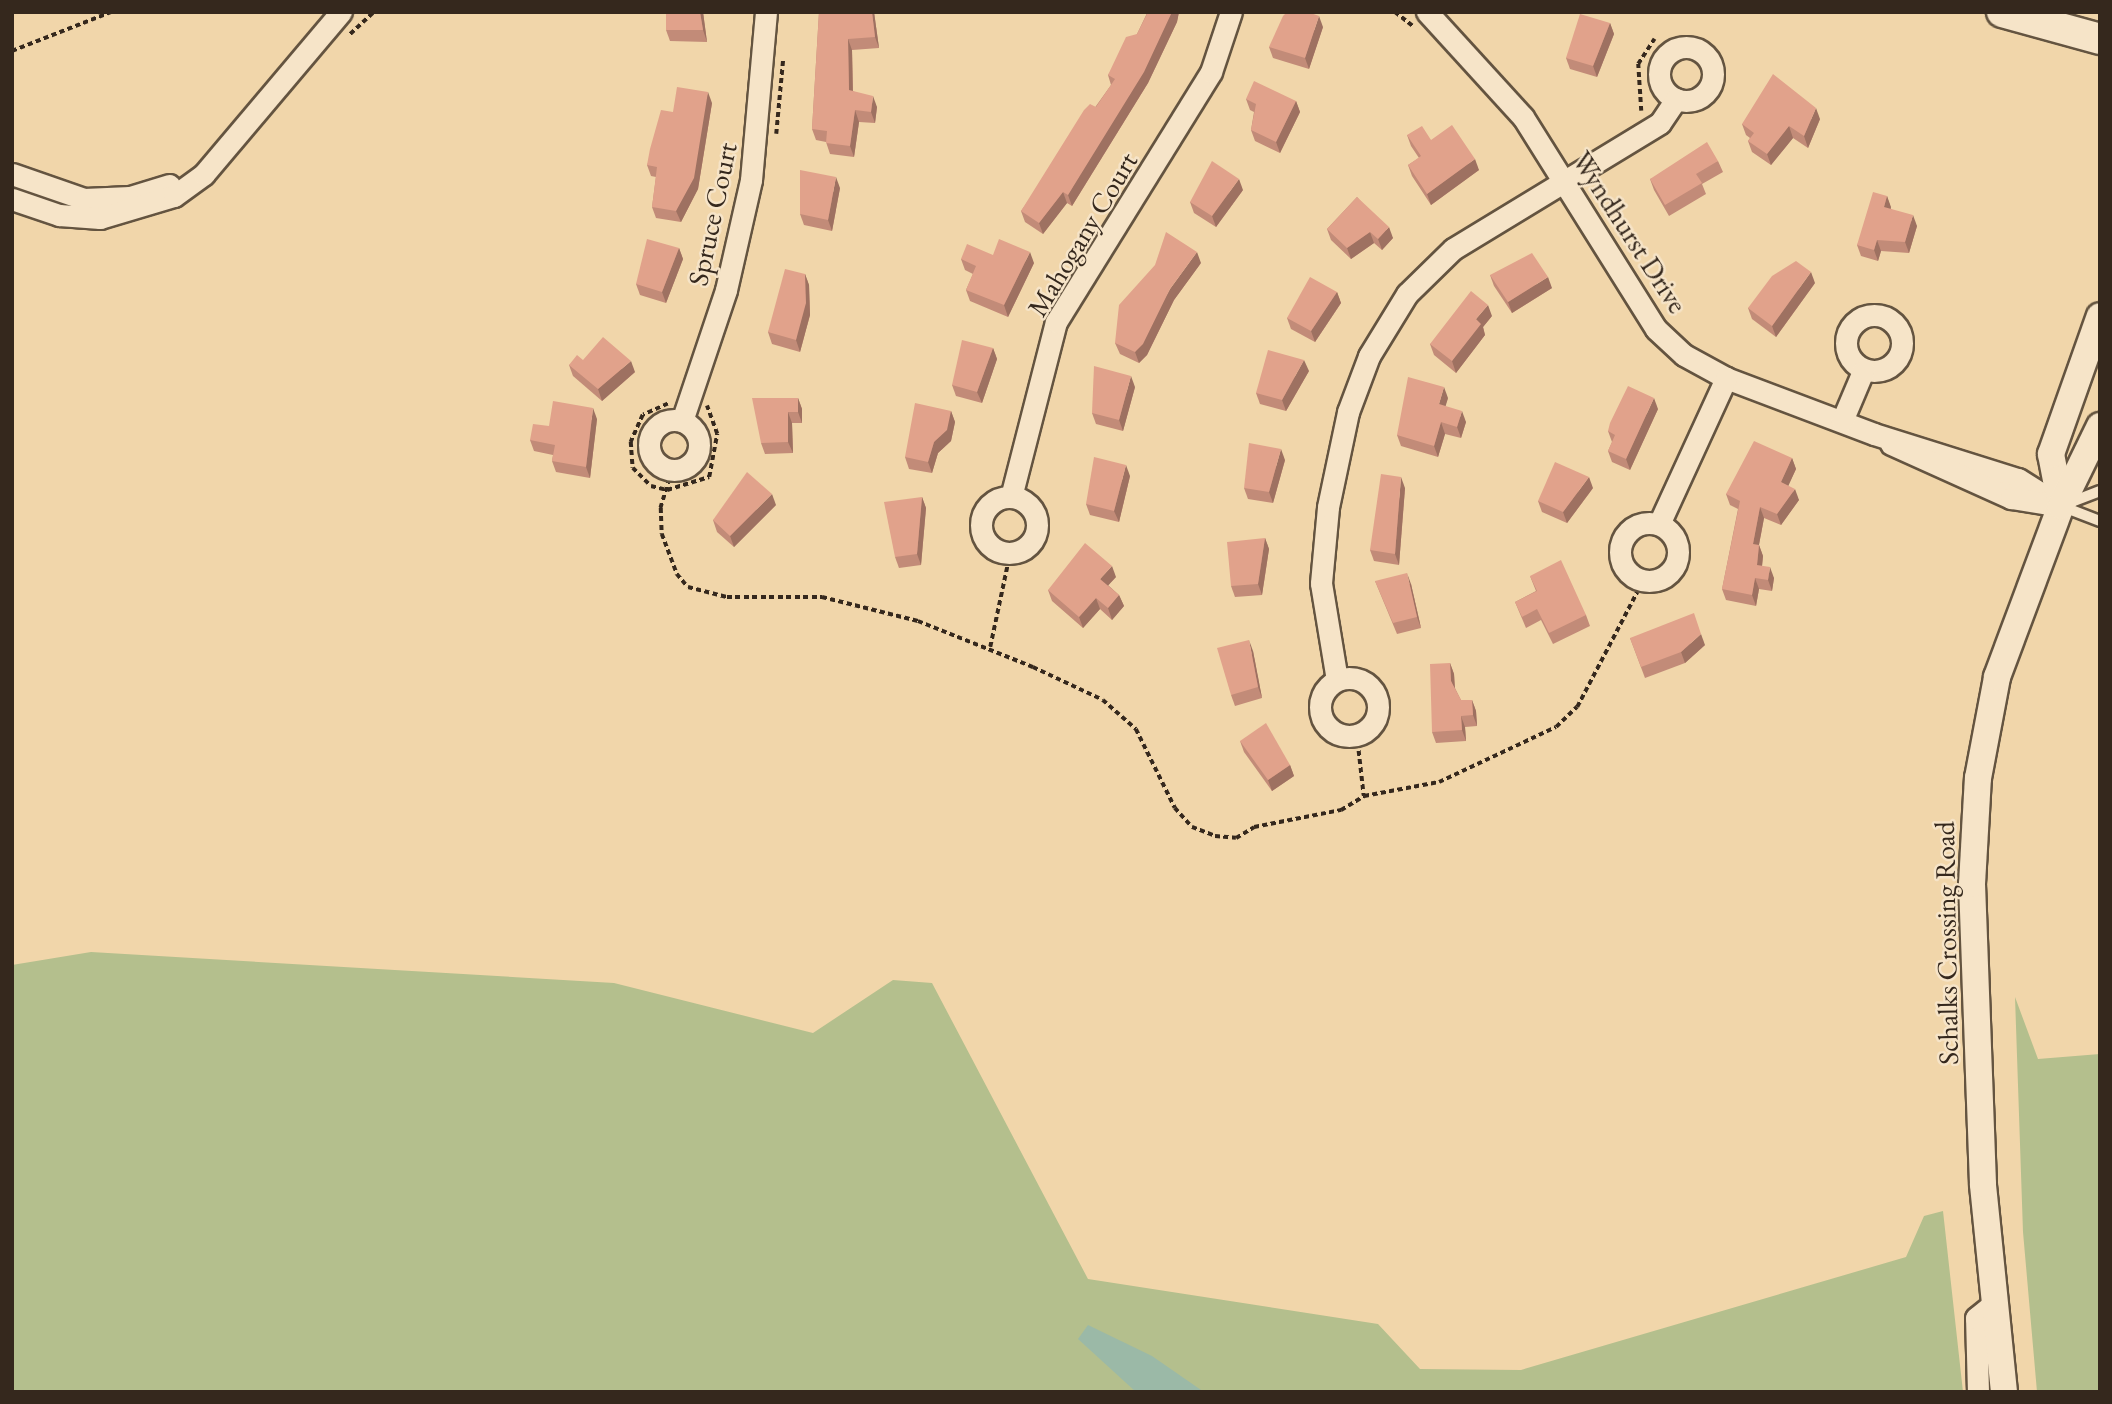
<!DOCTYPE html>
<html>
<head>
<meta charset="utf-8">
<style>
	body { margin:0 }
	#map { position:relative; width:2112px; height:1404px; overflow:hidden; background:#f1d6aa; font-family:"EB Garamond",serif }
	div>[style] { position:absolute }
	.green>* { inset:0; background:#b4bf8d }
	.water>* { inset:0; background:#9bb9a7 }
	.path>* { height:3.5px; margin-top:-1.75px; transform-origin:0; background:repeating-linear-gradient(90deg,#35281d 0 5px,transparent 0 8.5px) }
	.roads { filter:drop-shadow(2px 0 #645440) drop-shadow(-2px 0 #645440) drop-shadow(0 2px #645440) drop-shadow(0 -2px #645440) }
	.service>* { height:10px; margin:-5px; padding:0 5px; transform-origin:5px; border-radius:5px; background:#f6e4c8 }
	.minor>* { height:21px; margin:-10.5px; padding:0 10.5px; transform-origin:10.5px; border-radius:10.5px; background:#f6e4c8 }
	.minor>.ring { margin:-10.5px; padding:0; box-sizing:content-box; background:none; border:21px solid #f6e4c8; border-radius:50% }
	.tertiary>* { height:26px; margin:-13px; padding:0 13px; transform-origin:13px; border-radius:13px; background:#f6e4c8 }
	.secondary>* { height:30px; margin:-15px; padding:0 15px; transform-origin:15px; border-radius:15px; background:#f6e4c8 }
	.wall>* { inset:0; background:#c28b78 }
	.shaded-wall>* { inset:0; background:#9e7161 }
	.building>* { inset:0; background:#e1a28b }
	span { translate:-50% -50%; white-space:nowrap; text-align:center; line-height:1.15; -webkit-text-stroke:5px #f6e4c8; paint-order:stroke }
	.street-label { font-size:28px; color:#35281d }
	.frame { position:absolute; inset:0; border:14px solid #35281d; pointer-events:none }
</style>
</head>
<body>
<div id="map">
	<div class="green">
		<div style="clip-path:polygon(91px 952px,614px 983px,813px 1033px,893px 980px,932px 983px,1088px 1279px,1378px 1324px,1420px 1369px,1521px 1370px,1906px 1257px,1924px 1216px,1943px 1211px,1963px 1392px,12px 1392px,12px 965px)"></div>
		<div style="clip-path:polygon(2015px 997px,2038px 1059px,2100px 1054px,2100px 1392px,2037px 1392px,2023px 1232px)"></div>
	</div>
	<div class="water">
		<div style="clip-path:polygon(1088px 1325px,1152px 1356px,1204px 1392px,1136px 1392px,1078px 1339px)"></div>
	</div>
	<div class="path">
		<div style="left:1395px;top:12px;width:23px;rotate:38deg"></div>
		<div style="left:350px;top:34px;width:33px;rotate:-43deg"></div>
		<div style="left:12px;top:51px;width:106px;rotate:-21.5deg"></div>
		<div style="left:1641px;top:111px;width:47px;rotate:-93.7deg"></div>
		<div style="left:1638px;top:64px;width:30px;rotate:-57deg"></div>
		<div style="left:776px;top:134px;width:76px;rotate:-84.7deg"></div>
		<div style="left:668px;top:404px;width:27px;rotate:156deg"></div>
		<div style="left:643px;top:415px;width:30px;rotate:114deg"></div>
		<div style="left:631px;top:442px;width:26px;rotate:86deg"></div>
		<div style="left:633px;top:468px;width:25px;rotate:45deg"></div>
		<div style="left:651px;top:486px;width:16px;rotate:14deg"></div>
		<div style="left:667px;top:490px;width:44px;rotate:-17.2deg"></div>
		<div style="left:709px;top:477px;width:44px;rotate:-79.5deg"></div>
		<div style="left:717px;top:434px;width:30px;rotate:-110deg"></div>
		<div style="left:672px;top:471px;width:39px;rotate:107deg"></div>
		<div style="left:661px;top:508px;width:26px;rotate:88deg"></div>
		<div style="left:662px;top:534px;width:43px;rotate:69.4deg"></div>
		<div style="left:677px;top:574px;width:17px;rotate:50deg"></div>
		<div style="left:688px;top:587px;width:40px;rotate:14.4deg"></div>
		<div style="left:727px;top:597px;width:95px"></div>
		<div style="left:822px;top:597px;width:99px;rotate:14deg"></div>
		<div style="left:918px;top:621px;width:124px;rotate:21.8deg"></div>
		<div style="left:1033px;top:667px;width:77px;rotate:25.2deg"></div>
		<div style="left:1103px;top:700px;width:44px;rotate:41.3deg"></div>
		<div style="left:1136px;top:729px;width:88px;rotate:63.7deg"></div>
		<div style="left:1175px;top:808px;width:25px;rotate:48deg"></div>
		<div style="left:1192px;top:827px;width:25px;rotate:21deg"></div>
		<div style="left:1215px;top:836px;width:21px;rotate:5deg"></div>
		<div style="left:1236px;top:838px;width:21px;rotate:-31deg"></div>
		<div style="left:1254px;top:827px;width:89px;rotate:-11.1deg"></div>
		<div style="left:1341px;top:810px;width:27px;rotate:-31deg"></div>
		<div style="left:1364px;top:796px;width:76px;rotate:-10.6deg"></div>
		<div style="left:1439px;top:782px;width:129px;rotate:-25.2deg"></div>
		<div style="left:1556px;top:727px;width:29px;rotate:-44deg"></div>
		<div style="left:1577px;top:707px;width:142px;rotate:-62.4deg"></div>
		<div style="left:990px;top:647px;width:96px;rotate:-78deg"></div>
		<div style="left:1357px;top:734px;width:62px;rotate:83.6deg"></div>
	</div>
	<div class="roads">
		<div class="service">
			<div style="left:2100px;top:491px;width:42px;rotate:159deg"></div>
			<div style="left:2061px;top:506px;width:42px;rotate:21deg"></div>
		</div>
		<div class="minor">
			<div style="left:1427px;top:12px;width:142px;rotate:47.6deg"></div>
			<div style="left:1523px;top:117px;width:250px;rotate:57.9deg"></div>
			<div style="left:1656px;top:329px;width:38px;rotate:43deg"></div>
			<div style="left:1684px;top:355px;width:48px;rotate:28.7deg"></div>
			<div style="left:1726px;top:378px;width:158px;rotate:20.7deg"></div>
			<div style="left:1874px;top:434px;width:151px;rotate:17.4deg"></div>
			<div style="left:2018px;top:479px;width:51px;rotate:32.1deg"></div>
			<div class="ring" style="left:1659px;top:47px;width:33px;height:33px"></div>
			<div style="left:12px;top:174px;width:76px;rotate:19.1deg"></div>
			<div style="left:84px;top:199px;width:46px;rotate:-2.5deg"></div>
			<div style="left:130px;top:197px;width:41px;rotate:-17.1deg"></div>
			<div style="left:12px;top:199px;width:50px;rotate:18.8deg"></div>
			<div style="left:59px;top:215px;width:41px;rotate:4.2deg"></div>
			<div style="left:100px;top:218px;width:77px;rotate:-16.6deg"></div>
			<div style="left:174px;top:196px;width:37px;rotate:-36deg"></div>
			<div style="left:204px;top:174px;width:212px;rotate:-49.8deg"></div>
			<div class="ring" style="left:1846px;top:315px;width:35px;height:35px"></div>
			<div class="ring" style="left:649px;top:420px;width:29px;height:29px"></div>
			<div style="left:682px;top:421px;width:138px;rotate:-71.4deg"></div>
			<div style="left:726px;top:290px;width:113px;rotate:-77.2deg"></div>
			<div style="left:751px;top:180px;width:169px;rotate:-84.9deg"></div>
			<div style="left:1842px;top:421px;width:56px;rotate:-67.1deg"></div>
			<div style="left:1891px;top:444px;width:132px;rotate:24.2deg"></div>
			<div style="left:2011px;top:498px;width:39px;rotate:9deg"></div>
			<div style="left:1011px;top:497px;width:181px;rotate:-75.6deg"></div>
			<div style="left:1056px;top:322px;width:294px;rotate:-58.2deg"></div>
			<div style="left:1211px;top:72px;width:63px;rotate:-71.6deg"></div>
			<div class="ring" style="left:981px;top:497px;width:35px;height:35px"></div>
			<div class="ring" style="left:1620px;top:523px;width:37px;height:37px"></div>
			<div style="left:1659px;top:524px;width:161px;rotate:-65.3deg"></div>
			<div class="ring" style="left:1320px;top:678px;width:37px;height:37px"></div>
			<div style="left:1337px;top:680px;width:98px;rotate:-99.4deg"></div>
			<div style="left:1321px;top:583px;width:76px;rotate:-84.7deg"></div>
			<div style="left:1328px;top:507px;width:97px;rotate:-78.1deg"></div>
			<div style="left:1348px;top:412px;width:60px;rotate:-69.4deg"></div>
			<div style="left:1369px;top:356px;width:73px;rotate:-58.5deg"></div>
			<div style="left:1407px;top:294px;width:64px;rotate:-44.4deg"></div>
			<div style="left:1453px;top:249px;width:242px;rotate:-31.3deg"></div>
			<div style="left:1660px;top:123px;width:29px;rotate:-56deg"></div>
			<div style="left:1978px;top:1392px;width:74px;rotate:-91.5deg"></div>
			<div style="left:1976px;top:1318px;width:22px;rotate:-39deg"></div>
		</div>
		<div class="tertiary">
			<div style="left:2061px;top:506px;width:53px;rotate:-100.9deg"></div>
			<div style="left:2051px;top:454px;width:146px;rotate:-70.5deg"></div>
			<div style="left:2004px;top:1392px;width:209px;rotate:-95.8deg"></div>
			<div style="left:1983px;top:1184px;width:300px;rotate:-92.1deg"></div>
			<div style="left:1972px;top:884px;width:106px;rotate:-86.8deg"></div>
			<div style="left:1978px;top:778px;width:103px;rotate:-79.3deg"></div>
			<div style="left:1997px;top:677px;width:183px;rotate:-69.5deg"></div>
			<div style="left:2061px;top:506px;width:89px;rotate:-64deg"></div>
		</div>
		<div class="secondary">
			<div style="left:2002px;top:12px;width:102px;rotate:15.4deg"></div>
		</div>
	</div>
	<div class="wall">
		<div style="clip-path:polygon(666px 12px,703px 12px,707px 42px,670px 41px,666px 30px)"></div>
		<div style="clip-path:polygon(819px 12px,874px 12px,879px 48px,852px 50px,853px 91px,877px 107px,875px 123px,859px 122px,854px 157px,830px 154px,826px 142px,816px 140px,812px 129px)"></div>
		<div style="clip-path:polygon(1146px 12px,1179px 12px,1177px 22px,1148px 83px,1072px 206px,1067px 203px,1043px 234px,1025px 222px,1021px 211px,1111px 85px,1108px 75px,1137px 34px,1147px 13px)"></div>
		<div style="clip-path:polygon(1610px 23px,1614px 34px,1597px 77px,1570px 69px,1566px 58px)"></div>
		<div style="clip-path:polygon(1323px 27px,1309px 69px,1273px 58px,1269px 47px)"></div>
		<div style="clip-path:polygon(1246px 99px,1296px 101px,1300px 112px,1280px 153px,1255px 141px,1251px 130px,1254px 112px,1250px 110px)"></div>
		<div style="clip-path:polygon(712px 103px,698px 189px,681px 222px,656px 218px,652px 207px,656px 177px,651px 176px,647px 165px,673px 112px)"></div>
		<div style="clip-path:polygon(1820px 119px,1808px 148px,1793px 138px,1771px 165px,1752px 152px,1748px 141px,1750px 138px,1746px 135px,1742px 124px)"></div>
		<div style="clip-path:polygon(1407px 135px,1431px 140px,1479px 170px,1431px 205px,1412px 176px,1408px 165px,1419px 158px,1411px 146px)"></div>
		<div style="clip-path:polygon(1718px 161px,1723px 172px,1702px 184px,1706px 194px,1669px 216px,1654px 190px,1650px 179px)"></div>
		<div style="clip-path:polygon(840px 188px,832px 231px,804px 225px,800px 214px)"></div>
		<div style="clip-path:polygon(1243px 190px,1216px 227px,1194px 213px,1190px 202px)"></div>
		<div style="clip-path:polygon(1887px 196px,1891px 209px,1917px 226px,1909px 253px,1881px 251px,1878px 261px,1861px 256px,1857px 245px)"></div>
		<div style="clip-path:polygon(1357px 197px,1393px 238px,1382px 250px,1374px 243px,1351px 259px,1331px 240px,1327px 229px)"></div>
		<div style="clip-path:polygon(679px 248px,683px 259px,666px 303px,640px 295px,636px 284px)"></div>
		<div style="clip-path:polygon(993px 255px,1034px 263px,1008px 317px,970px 301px,966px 290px,973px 274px,965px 270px,961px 259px)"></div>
		<div style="clip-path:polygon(1201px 263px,1174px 300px,1147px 355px,1139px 363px,1120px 354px,1115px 343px)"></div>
		<div style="clip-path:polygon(805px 274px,809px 285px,810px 315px,800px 352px,772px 344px,768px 332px)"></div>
		<div style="clip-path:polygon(1490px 275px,1552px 288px,1512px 313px,1494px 286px)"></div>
		<div style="clip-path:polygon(1815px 283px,1776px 337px,1752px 319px,1748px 308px)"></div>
		<div style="clip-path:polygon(1337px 292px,1341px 303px,1315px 342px,1291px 329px,1287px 318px)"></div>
		<div style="clip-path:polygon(1492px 316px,1483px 327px,1485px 335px,1456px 373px,1434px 355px,1430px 344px)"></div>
		<div style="clip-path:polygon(993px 348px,997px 359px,982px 403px,956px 396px,952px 385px)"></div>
		<div style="clip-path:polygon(583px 360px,635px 372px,602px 401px,573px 376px,569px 365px)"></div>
		<div style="clip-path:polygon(1309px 371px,1286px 411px,1260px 404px,1256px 393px)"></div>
		<div style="clip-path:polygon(1135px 387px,1123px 431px,1096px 424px,1092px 413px)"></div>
		<div style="clip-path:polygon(798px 398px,802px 409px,802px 423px,792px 423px,793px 453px,765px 454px,761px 443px)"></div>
		<div style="clip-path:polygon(1448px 398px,1445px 406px,1466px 422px,1461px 438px,1445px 434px,1438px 457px,1401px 446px,1397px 435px)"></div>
		<div style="clip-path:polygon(1658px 409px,1630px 470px,1612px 462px,1608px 451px,1612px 442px,1608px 431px)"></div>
		<div style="clip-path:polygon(951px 411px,955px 422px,951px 441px,938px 453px,932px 473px,909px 469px,905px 457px)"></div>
		<div style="clip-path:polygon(597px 419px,590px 478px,556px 472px,552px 461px,553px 455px,534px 451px,530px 440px,549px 426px)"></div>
		<div style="clip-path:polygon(1792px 458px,1796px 469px,1788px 486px,1799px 500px,1781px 525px,1764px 518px,1759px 545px,1763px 556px,1762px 566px,1774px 578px,1772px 591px,1759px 589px,1756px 606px,1726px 600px,1722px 589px,1738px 509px,1730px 505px,1726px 494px)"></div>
		<div style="clip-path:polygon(1285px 460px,1273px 503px,1248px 499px,1244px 488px)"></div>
		<div style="clip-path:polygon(1130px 476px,1119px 522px,1090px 515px,1086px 504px)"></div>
		<div style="clip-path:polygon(1405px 488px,1399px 565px,1374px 561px,1370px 550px)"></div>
		<div style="clip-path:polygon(1593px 488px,1567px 523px,1542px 512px,1538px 501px)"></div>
		<div style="clip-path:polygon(922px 497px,926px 508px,921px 565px,899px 568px,895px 557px)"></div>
		<div style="clip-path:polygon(776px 505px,734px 547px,717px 532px,713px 520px)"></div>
		<div style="clip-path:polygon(1265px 538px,1269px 549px,1262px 595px,1235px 597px,1231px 586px)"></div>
		<div style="clip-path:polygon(1530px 576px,1586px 615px,1590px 626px,1553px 644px,1541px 620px,1526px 628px,1515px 602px,1536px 591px)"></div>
		<div style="clip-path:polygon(1116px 577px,1108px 585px,1119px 595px,1124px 606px,1112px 620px,1100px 609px,1083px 628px,1052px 601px,1048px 590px)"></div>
		<div style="clip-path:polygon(1375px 581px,1411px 584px,1421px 628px,1397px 634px)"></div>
		<div style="clip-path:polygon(1630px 638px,1705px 645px,1685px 663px,1645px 678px)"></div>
		<div style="clip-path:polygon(1253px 651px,1262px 698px,1235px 706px,1231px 695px)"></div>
		<div style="clip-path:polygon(1450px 663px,1454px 674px,1455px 688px,1461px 700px,1472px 700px,1476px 711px,1477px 726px,1465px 727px,1466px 741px,1436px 743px,1432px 732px)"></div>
		<div style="clip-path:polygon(1240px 741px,1290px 765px,1294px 776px,1272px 791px,1244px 752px)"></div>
	</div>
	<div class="shaded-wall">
		<div style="clip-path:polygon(700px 12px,703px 12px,707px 42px,703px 30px)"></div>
		<div style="clip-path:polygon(872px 12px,874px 12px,879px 48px,875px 37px)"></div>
		<div style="clip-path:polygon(1172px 12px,1179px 12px,1177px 22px,1148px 83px,1072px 206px,1068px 195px)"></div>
		<div style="clip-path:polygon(1319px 16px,1323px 27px,1309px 69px,1305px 58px)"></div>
		<div style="clip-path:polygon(1610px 23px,1614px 34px,1597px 77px,1593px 66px)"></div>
		<div style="clip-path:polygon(848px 39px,852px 50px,853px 101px,849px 90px)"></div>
		<div style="clip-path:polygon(708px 92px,712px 103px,698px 189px,681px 222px,676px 211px)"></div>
		<div style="clip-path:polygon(873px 96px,877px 107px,875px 123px,871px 112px)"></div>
		<div style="clip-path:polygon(1296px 101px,1300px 112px,1280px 153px,1276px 142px)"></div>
		<div style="clip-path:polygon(1816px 108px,1820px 119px,1808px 148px,1804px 136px)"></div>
		<div style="clip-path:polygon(855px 110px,859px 122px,854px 157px,850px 146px)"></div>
		<div style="clip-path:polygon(1789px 126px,1793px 138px,1771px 165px,1767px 154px)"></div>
		<div style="clip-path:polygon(1475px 159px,1479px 170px,1431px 205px,1427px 194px)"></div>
		<div style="clip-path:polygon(836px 177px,840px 188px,832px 231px,828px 220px)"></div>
		<div style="clip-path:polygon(1239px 179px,1243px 190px,1216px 227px,1212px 216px)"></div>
		<div style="clip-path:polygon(1063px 192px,1067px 203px,1043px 234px,1039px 223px)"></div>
		<div style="clip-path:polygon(1887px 196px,1891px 207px,1888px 218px,1884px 207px)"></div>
		<div style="clip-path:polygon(1913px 215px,1917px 226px,1909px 253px,1905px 242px)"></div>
		<div style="clip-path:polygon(1389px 227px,1393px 238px,1382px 250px,1378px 239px)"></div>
		<div style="clip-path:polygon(1370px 232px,1374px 243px,1351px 259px,1347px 248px)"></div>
		<div style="clip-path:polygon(1877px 240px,1881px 251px,1878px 261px,1874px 250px)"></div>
		<div style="clip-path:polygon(679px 248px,683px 259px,666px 303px,662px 292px)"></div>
		<div style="clip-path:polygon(1030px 252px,1034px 263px,1008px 317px,1004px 305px)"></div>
		<div style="clip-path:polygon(1197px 252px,1201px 263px,1174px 300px,1147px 355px,1139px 363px,1135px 352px,1170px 289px)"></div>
		<div style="clip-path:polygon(1811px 272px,1815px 283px,1776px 337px,1772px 326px)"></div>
		<div style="clip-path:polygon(805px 274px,809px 285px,810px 315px,800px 352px,796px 340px)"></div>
		<div style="clip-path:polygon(1548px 277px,1552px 288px,1512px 313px,1508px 302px)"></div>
		<div style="clip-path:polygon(1337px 292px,1341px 303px,1315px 342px,1311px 331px)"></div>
		<div style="clip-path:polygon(1488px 305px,1492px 316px,1483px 327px,1485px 335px,1456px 373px,1452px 361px,1476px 319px)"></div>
		<div style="clip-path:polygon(993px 348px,997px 359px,982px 403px,977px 392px)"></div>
		<div style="clip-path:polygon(1304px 360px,1309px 371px,1286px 411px,1282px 400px)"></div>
		<div style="clip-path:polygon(631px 361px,635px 372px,602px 401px,598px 389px)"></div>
		<div style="clip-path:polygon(1131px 376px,1135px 387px,1123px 431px,1119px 420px)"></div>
		<div style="clip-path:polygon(1444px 387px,1448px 398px,1443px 415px,1439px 404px)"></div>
		<div style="clip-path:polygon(798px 398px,802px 409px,802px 423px,798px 412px)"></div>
		<div style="clip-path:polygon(1654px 398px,1658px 409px,1630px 470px,1626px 459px)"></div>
		<div style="clip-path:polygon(593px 408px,597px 419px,590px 478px,586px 467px)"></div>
		<div style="clip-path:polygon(951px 411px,955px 422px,951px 441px,938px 453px,932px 473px,928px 462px,934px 442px)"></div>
		<div style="clip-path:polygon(1462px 411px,1466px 422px,1461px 438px,1457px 427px)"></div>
		<div style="clip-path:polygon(788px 412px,792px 423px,793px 453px,788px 442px)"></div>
		<div style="clip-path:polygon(1441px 422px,1445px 434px,1438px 457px,1434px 446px)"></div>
		<div style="clip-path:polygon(1281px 449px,1285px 460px,1273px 503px,1269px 492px)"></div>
		<div style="clip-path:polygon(1792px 458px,1796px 469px,1785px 493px,1781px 482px)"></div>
		<div style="clip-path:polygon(1126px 465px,1130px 476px,1119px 522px,1114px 511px)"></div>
		<div style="clip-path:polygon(1401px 477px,1405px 488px,1399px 565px,1395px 554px)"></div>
		<div style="clip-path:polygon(1589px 477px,1593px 488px,1567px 523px,1563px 512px)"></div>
		<div style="clip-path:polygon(1795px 489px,1799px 500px,1781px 525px,1777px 514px)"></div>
		<div style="clip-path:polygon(772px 494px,776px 505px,734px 547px,730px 536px)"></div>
		<div style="clip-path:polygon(922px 497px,926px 508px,921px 565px,917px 554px)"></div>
		<div style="clip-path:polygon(1760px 507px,1764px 518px,1757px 555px,1753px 544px)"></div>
		<div style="clip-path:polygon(1265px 538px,1269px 549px,1262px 595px,1258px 584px)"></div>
		<div style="clip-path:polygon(1759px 545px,1763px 556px,1761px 576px,1757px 565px)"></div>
		<div style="clip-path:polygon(1112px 566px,1116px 577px,1104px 590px,1100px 579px)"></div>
		<div style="clip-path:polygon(1770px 567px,1774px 578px,1772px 591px,1768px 580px)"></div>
		<div style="clip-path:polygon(1407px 573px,1411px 584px,1421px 628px,1417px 617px)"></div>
		<div style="clip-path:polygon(1755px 578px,1759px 589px,1756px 606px,1752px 595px)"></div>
		<div style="clip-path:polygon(1119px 595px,1124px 606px,1112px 620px,1108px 608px)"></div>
		<div style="clip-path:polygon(1096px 598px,1100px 609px,1083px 628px,1079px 617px)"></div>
		<div style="clip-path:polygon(1701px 634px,1705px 645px,1685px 663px,1681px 652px)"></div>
		<div style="clip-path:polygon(1249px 640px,1253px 651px,1262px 698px,1258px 687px)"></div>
		<div style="clip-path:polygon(1450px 663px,1454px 674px,1455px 692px,1451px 681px)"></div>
		<div style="clip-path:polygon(1472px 700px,1476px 711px,1477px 726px,1473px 715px)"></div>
		<div style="clip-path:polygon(1461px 716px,1465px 727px,1466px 741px,1462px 730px)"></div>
		<div style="clip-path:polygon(1290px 765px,1294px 776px,1272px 791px,1268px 780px)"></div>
	</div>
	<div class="building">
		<div style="clip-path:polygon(666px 12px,700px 12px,703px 30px,666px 30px)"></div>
		<div style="clip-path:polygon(819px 12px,872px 12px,875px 37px,848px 39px,849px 90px,873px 96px,871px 112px,855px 110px,850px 146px,826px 143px,827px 131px,812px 129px)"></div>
		<div style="clip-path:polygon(1148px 12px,1172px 12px,1144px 72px,1068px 195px,1063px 192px,1039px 223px,1021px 211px,1084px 110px,1090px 104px,1096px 107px,1115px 79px,1108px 75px,1126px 37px,1137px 34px)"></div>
		<div style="clip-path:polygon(1287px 12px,1308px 12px,1319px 16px,1305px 58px,1269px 47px,1283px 16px)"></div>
		<div style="clip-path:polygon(1580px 14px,1610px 23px,1593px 66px,1566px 58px)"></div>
		<div style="clip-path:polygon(1773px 74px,1816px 108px,1804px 136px,1789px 126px,1767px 154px,1748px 141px,1754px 133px,1742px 124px)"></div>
		<div style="clip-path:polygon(1254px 81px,1296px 101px,1276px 142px,1251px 130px,1256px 104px,1246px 99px)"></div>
		<div style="clip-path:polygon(677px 87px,708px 92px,694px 178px,676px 211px,652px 207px,657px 167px,647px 165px,650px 149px,661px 110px,673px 112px)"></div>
		<div style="clip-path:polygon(1452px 125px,1475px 159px,1427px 194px,1408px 165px,1421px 156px,1407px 135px,1422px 126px,1431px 140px)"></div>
		<div style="clip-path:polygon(1707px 142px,1718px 161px,1696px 174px,1702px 183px,1665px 205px,1650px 179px)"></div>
		<div style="clip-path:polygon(1212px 161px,1239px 179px,1212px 216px,1190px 202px)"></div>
		<div style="clip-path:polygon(800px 170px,836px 177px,828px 220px,800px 214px)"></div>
		<div style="clip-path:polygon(1873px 192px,1887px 196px,1884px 207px,1913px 215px,1905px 242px,1877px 240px,1874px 250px,1857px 245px)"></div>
		<div style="clip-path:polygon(1357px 197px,1389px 227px,1378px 239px,1370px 232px,1347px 248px,1327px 229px)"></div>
		<div style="clip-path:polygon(1166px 232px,1197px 252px,1170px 289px,1143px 344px,1135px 352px,1115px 343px,1119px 305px,1155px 265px)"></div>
		<div style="clip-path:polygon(647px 239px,679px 248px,662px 292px,636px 284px)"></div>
		<div style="clip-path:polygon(999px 239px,1030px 252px,1004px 305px,966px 290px,976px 266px,961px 259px,967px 244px,993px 255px)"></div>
		<div style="clip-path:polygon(1532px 253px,1548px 277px,1508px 302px,1490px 275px)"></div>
		<div style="clip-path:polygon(1796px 261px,1811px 272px,1772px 326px,1748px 308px,1772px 276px)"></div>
		<div style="clip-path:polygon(785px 269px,805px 274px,806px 303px,796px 340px,768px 332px)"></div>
		<div style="clip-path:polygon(1310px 277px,1337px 292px,1311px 331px,1287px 318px)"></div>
		<div style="clip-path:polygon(1471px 291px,1488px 305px,1476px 319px,1481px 324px,1452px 361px,1430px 344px)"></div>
		<div style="clip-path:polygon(603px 337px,631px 361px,598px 389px,569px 365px,577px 355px,583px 360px)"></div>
		<div style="clip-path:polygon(962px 340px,993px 348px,977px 392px,952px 385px)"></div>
		<div style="clip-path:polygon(1268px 350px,1304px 360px,1282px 400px,1256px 393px)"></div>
		<div style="clip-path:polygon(1094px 366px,1131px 376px,1119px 420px,1092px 413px)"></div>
		<div style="clip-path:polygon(1408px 377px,1444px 387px,1439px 404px,1462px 411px,1457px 427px,1441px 422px,1434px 446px,1397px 435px)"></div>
		<div style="clip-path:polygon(1628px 386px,1654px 398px,1626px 459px,1608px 451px,1615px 435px,1608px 431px,1610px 423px)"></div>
		<div style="clip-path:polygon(752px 398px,798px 398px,798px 412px,788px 412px,788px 442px,761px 443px)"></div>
		<div style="clip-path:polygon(553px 401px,593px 408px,586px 467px,552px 461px,555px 445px,530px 440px,533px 424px,549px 426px)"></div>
		<div style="clip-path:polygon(915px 403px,951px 411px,947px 430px,934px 442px,928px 462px,905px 457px)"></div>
		<div style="clip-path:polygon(1754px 441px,1792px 458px,1781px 482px,1795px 489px,1777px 514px,1760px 507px,1753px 544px,1759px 545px,1757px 565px,1770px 567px,1768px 580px,1755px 578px,1752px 595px,1722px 589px,1740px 501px,1726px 494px)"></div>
		<div style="clip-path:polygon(1249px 443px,1281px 449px,1269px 492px,1244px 488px)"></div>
		<div style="clip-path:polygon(1094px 457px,1126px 465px,1114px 511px,1086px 504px)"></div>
		<div style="clip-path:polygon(1555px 462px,1589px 477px,1563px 512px,1538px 501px)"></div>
		<div style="clip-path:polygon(747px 472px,772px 494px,730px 536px,713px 520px)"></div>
		<div style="clip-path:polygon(1381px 474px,1401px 477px,1395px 554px,1370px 550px)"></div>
		<div style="clip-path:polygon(922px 497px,917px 554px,895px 557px,884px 502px)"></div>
		<div style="clip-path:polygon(1265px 538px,1258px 584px,1231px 586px,1227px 542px)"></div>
		<div style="clip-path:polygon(1085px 543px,1112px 566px,1100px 579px,1119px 595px,1108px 608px,1096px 598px,1079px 617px,1048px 590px)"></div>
		<div style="clip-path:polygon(1561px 560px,1586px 615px,1549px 633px,1537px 609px,1522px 617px,1515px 602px,1537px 591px,1530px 576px)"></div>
		<div style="clip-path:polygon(1407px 573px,1417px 617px,1393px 623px,1375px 581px)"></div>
		<div style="clip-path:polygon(1694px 613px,1701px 634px,1681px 652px,1641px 667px,1630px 638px)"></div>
		<div style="clip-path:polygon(1249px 640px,1258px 687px,1231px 695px,1217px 648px)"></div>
		<div style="clip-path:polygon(1450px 663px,1451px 681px,1461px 700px,1472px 700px,1473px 715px,1461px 716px,1462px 730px,1432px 732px,1430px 664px)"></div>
		<div style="clip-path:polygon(1266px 723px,1290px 765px,1268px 780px,1240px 741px)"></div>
	</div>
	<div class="street-label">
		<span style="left:712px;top:214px;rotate:-78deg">Spruce Court</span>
		<span style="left:1630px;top:232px;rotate:57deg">Wyndhurst Drive</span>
		<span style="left:1082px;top:234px;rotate:-59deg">Mahogany Court</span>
		<span style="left:1946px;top:943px;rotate:-91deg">Schalks Crossing Road</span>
	</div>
	<div class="frame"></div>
</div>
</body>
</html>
